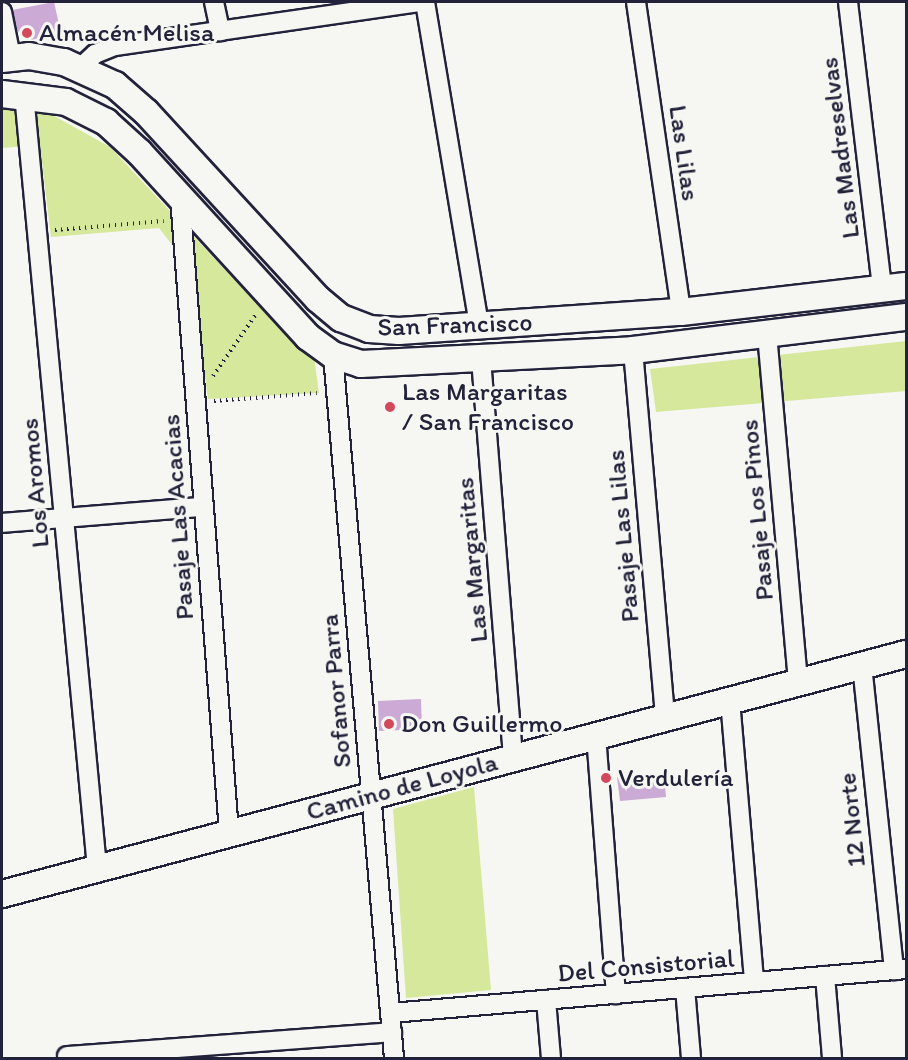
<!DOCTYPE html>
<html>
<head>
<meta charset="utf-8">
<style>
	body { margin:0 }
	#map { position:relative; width:908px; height:1060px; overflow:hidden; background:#f6f6f2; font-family:Itim,sans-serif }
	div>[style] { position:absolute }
	.green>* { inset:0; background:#d5e89c }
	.building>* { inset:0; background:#cbaad5 }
	.path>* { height:4px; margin-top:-2px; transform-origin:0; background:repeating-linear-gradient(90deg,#22223b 0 1.5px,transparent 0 6px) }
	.roads { filter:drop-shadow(2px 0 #22223b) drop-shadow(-2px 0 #22223b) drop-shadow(0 2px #22223b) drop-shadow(0 -2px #22223b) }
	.street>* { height:18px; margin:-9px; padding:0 9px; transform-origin:9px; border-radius:9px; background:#f6f6f2 }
	.secondary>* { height:26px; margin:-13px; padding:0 13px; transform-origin:13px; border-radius:13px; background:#f6f6f2 }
	.dots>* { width:16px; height:16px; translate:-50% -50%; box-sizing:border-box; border:3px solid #f6f6f2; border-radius:50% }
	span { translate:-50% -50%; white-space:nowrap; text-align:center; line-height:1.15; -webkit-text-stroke:6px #f6f6f2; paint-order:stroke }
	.poi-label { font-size:26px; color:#22223b }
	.left { translate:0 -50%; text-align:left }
	.street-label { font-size:26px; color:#22223b }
	.frame { position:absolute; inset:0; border:3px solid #22223b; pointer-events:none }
</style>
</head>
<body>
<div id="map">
	<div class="green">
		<div style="clip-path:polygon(2px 106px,49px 113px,110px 147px,286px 335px,314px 357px,319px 393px,208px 399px,191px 269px,159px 228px,51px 237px,40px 145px,2px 148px)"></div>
		<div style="clip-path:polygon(906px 341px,906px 391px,656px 412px,650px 369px)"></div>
		<div style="clip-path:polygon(474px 787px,491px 990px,406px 998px,393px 809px)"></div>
	</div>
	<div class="building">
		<div style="clip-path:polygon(54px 2px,61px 33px,31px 40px,16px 30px,12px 10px)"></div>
		<div style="clip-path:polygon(421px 699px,422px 729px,379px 731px,378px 701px)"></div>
		<div style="clip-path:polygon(664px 773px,666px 797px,620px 801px,617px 777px)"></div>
	</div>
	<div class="path">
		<div style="left:55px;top:230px;width:109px;rotate:-4.7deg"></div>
		<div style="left:213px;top:376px;width:77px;rotate:-55.1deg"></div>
		<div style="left:214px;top:401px;width:103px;rotate:-4.4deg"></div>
	</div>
	<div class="roads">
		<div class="street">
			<div style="left:214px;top:2px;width:30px;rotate:78deg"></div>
			<div style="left:425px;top:2px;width:327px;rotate:80.5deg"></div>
			<div style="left:636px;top:2px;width:313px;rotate:81.7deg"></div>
			<div style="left:848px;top:2px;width:289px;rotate:83.2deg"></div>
			<div style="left:2px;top:12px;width:46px;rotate:78.7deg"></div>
			<div style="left:81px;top:67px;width:19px;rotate:-43deg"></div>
			<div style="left:95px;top:54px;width:22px;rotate:-22deg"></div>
			<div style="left:115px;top:46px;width:307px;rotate:-8.2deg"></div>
			<div style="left:24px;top:94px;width:777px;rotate:84.61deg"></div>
			<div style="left:180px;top:197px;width:638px;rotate:85.59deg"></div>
			<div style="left:767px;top:334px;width:349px;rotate:84.9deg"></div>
			<div style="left:633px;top:350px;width:368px;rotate:85deg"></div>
			<div style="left:333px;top:355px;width:706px;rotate:85.04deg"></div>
			<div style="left:481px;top:359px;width:399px;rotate:85.4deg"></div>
			<div style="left:2px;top:523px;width:202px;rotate:-4.6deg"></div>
			<div style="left:862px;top:665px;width:307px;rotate:84deg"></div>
			<div style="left:730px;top:700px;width:283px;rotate:85.1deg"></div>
			<div style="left:596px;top:735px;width:260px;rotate:85.6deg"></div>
			<div style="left:825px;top:976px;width:82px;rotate:85.1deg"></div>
			<div style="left:685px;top:988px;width:70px;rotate:85.1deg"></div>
			<div style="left:546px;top:1000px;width:58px;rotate:85.1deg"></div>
			<div style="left:391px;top:1013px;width:517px;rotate:-4.88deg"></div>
			<div style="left:67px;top:1056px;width:326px;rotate:-4.2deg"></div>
		</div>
		<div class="secondary">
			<div style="left:2px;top:59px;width:27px;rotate:-6deg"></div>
			<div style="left:29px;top:56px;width:36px;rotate:10deg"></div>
			<div style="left:64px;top:62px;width:56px;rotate:24.3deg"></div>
			<div style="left:115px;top:85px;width:41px;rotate:41.1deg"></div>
			<div style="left:146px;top:112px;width:254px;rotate:47.4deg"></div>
			<div style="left:318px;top:299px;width:30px;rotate:40deg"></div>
			<div style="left:341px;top:318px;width:30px;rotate:21deg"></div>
			<div style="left:369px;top:329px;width:30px;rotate:4deg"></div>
			<div style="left:399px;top:331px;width:283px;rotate:-3.9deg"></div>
			<div style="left:681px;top:312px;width:226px;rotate:-6.6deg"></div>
			<div style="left:2px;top:94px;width:64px;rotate:7.1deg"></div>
			<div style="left:66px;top:102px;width:45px;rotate:26.6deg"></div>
			<div style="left:106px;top:122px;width:45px;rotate:42.3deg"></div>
			<div style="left:139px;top:152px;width:251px;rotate:47.6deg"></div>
			<div style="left:308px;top:337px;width:31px;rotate:36deg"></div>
			<div style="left:333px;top:355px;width:29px;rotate:18deg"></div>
			<div style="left:361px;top:364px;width:272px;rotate:-2.9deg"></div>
			<div style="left:633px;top:350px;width:275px;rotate:-6.9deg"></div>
			<div style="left:2px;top:894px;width:935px;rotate:-14.87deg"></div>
		</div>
	</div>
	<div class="dots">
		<div style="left:27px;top:33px;background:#d1495b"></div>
		<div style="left:390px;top:407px;background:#d1495b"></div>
		<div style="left:389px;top:724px;background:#d1495b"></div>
		<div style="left:606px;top:778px;background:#d1495b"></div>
	</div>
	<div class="poi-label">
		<span class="left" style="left:39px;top:33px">Almacén Melisa</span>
		<span class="left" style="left:402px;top:407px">Las Margaritas<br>/ San Francisco</span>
		<span class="left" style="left:401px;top:724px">Don Guillermo</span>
		<span class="left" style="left:618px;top:778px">Verdulería</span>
	</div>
	<div class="street-label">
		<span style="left:840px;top:148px;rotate:-97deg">Las Madreselvas</span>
		<span style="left:684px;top:153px;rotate:82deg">Las Lilas</span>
		<span style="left:455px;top:325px;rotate:-2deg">San Francisco</span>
		<span style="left:35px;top:483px;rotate:-95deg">Los Aromos</span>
		<span style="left:757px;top:510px;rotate:-95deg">Pasaje Los Pinos</span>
		<span style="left:178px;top:517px;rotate:-94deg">Pasaje Las Acacias</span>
		<span style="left:623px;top:536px;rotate:-95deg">Pasaje Las Lilas</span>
		<span style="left:472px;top:560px;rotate:-95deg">Las Margaritas</span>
		<span style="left:336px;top:691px;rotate:-95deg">Sofanor Parra</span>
		<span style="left:402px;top:787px;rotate:-15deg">Camino de Loyola</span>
		<span style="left:852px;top:820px;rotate:-96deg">12 Norte</span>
		<span style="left:646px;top:966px;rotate:-5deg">Del Consistorial</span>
	</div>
	<div class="frame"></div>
</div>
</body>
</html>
